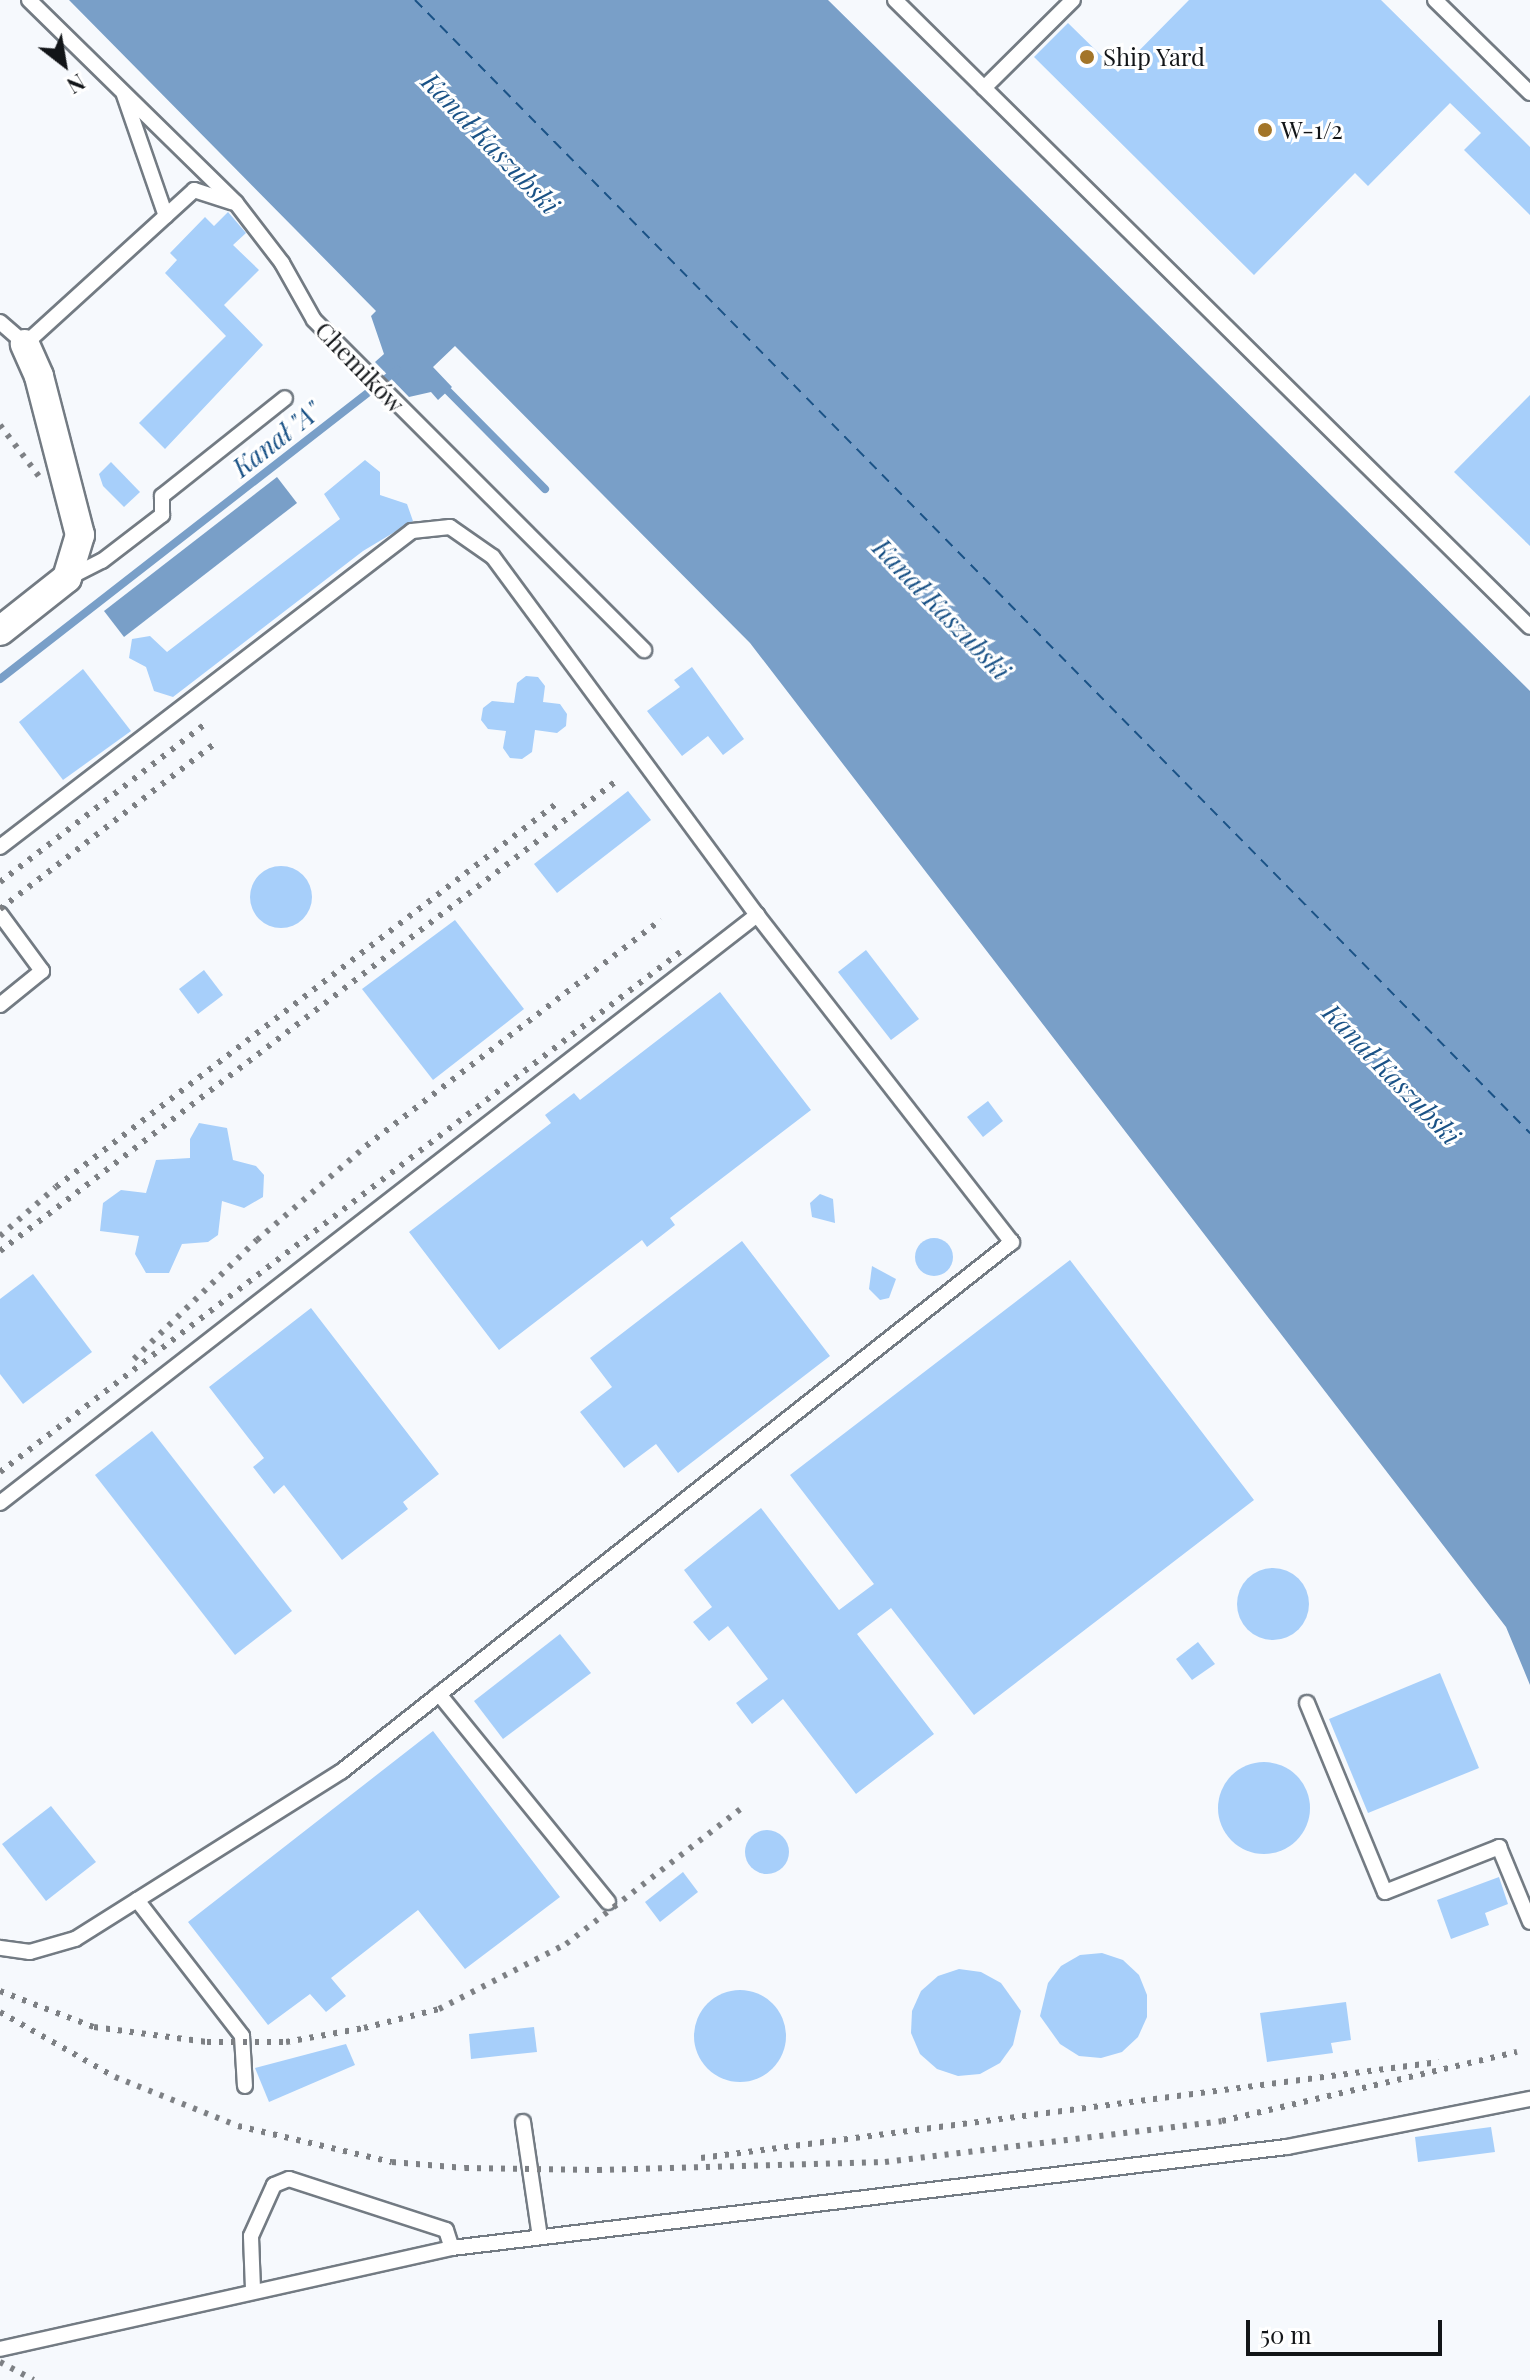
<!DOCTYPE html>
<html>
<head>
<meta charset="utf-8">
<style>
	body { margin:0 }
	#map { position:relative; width:1530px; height:2380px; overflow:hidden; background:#f6f9fd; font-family:"Playfair Display",serif }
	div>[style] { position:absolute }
	.water>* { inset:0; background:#799fc8 }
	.stream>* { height:8px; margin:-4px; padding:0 4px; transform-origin:4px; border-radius:4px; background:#799fc8 }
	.ferry>* { height:2px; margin-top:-1px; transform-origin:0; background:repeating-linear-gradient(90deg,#1a5286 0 10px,transparent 0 18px) }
	.building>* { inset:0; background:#a7cffa }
	.round { border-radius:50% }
	.roads { filter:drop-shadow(2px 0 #737b83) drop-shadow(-2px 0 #737b83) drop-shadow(0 2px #737b83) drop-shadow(0 -2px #737b83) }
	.service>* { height:14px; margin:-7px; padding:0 7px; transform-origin:7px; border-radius:7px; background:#fff }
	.minor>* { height:28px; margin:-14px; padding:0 14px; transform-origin:14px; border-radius:14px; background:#fff }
	.rail>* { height:6px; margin-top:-3px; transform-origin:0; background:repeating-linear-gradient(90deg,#7d8084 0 4px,transparent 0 12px) }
	.dots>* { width:22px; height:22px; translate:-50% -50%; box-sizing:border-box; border:4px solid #fff; border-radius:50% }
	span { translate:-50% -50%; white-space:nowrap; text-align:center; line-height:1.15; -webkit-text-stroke:6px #fff; paint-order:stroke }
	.poi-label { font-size:24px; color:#121518 }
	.left { translate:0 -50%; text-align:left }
	.street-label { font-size:24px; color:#121518 }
	.water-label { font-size:26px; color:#1a5286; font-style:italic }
	.north { position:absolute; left:24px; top:24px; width:80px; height:80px; -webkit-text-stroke:6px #fff; paint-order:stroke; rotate:149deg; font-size:22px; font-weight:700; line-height:32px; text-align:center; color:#121518 }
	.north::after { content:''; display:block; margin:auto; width:28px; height:36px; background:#121518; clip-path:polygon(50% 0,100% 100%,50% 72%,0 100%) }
	.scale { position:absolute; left:1246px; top:2320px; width:196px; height:36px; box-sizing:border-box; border:4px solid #121518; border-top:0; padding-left:10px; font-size:24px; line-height:28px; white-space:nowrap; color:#121518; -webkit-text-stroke:6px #fff; paint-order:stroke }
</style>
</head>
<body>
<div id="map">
	<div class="water">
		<div style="clip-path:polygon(69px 0,828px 0,1530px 691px,1530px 1685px,1506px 1627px,750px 643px,455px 346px,433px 367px,452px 387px,438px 400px,431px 392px,409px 397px,375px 362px,384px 354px,371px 316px,376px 311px)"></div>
		<div style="clip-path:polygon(277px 477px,297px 503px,124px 637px,104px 611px)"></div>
	</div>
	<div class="stream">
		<div style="left:448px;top:391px;width:138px;rotate:45.3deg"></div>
		<div style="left:0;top:679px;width:503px;rotate:-37.89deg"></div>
	</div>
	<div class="ferry">
		<div style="left:415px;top:0;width:1590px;rotate:45.46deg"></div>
	</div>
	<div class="building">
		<div style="clip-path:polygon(1189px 0,1381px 0,1530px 147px,1530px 215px,1464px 150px,1481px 133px,1450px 103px,1368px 186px,1355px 173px,1254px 275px,1034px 57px,1068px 23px,1118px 72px)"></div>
		<div style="clip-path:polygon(228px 212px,246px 233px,233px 245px,259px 270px,224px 305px,263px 345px,165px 449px,139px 423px,226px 336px,165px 273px,177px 260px,170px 253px,205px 217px,214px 226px)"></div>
		<div style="clip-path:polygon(1530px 395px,1530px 546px,1454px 472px)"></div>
		<div style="clip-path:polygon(365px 460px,380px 472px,380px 495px,407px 504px,413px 521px,363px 551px,173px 697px,154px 691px,146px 667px,129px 658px,132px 639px,150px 636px,167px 652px,340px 519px,324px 494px)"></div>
		<div style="clip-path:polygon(111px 462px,140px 492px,124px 507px,103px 486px,99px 474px)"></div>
		<div style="clip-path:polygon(692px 667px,744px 739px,723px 755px,708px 736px,682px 756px,647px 711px,680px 687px,674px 680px)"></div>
		<div style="clip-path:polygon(83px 669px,131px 731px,63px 780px,19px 722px)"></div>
		<div style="clip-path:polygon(526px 676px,538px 677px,545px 686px,543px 702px,560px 704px,567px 714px,566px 726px,557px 733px,535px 730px,532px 752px,522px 759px,510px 758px,503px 748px,506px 731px,488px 729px,481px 720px,483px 708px,492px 701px,514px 703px,517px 683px)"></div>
		<div style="clip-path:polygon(628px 791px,651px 820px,557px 893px,534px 864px)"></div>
		<div class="round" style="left:250px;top:866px;width:62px;height:62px"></div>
		<div style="clip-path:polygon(455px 920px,524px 1009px,433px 1080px,362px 989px)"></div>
		<div style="clip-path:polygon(866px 950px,919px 1019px,891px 1040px,838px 972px)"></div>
		<div style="clip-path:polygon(204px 970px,223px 995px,198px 1014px,179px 989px)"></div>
		<div style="clip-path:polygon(720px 992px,811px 1110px,670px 1218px,675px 1225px,647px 1247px,642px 1240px,499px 1350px,409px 1232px,551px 1123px,545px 1115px,574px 1093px,580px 1100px)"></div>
		<div style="clip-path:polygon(988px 1101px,1003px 1121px,983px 1137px,967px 1117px)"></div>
		<div style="clip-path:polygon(199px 1123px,227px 1128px,233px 1160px,256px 1166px,264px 1175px,263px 1197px,244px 1208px,222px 1201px,218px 1235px,208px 1242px,182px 1244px,169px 1273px,146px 1273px,135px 1254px,139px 1236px,100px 1231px,103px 1203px,121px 1190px,146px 1193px,156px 1160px,190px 1158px,190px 1139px)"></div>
		<div style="clip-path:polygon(820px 1194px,833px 1199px,835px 1223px,812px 1217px,810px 1203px)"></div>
		<div class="round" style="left:915px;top:1238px;width:38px;height:38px"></div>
		<div style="clip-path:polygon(742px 1241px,830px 1356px,678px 1473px,656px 1444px,624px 1468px,580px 1412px,612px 1387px,590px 1358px)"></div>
		<div style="clip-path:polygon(1070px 1260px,1254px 1500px,974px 1715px,891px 1608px,857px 1634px,934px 1734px,856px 1794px,783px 1699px,752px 1724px,736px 1703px,768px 1679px,728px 1626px,709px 1641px,693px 1622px,712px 1607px,684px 1570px,761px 1508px,839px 1610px,874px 1584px,790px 1475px)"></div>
		<div style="clip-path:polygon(872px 1266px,896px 1279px,889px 1298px,880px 1300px,869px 1289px)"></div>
		<div style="clip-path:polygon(33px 1274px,92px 1352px,23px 1404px,0 1374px,0 1299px)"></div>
		<div style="clip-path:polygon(311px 1308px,439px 1474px,403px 1502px,408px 1509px,342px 1560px,284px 1485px,274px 1494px,253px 1467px,264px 1458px,209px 1387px)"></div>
		<div style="clip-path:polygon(152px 1431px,292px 1611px,235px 1655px,95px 1475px)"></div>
		<div class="round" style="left:1237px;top:1568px;width:72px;height:72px"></div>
		<div style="clip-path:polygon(560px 1634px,591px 1673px,503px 1739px,474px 1701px)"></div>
		<div style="clip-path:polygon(1198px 1642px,1215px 1664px,1192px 1680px,1176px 1659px)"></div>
		<div style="clip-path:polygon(1440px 1673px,1479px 1768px,1368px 1813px,1329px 1719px)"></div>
		<div style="clip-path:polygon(433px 1731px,560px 1897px,465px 1969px,418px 1910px,331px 1978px,346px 1996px,326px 2012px,310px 1994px,268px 2025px,188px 1922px)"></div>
		<div class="round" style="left:1218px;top:1762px;width:92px;height:92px"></div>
		<div style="clip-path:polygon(51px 1806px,96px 1862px,46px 1901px,2px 1844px)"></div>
		<div class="round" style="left:745px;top:1830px;width:44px;height:44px"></div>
		<div style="clip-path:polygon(683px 1872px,698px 1892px,660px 1922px,645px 1902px)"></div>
		<div style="clip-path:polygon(1499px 1877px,1508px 1904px,1485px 1913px,1489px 1925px,1451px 1939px,1437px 1900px)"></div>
		<div style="clip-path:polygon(1102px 1953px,1123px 1960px,1139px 1975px,1147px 1995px,1147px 2017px,1138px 2037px,1122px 2052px,1101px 2058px,1079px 2056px,1060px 2044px,1040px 2016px,1048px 1983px,1061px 1966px,1080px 1955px)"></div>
		<div style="clip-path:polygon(959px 1969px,981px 1972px,1001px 1983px,1021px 2011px,1013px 2045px,1000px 2063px,980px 2074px,958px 2076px,937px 2069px,920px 2054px,911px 2033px,912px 2011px,921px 1991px,938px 1976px)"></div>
		<div class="round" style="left:694px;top:1990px;width:92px;height:92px"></div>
		<div style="clip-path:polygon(1346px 2002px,1351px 2040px,1331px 2043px,1333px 2053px,1267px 2062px,1260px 2013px)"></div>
		<div style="clip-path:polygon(534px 2027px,537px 2052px,471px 2059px,469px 2034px)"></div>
		<div style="clip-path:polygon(346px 2044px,355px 2065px,269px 2102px,255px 2068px)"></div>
		<div style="clip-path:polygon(1491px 2127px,1495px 2152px,1418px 2162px,1415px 2137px)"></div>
	</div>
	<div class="roads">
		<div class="service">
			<div style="left:29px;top:0;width:290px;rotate:44.4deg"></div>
			<div style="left:236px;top:203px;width:76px;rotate:52.5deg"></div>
			<div style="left:282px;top:263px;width:65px;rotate:60.7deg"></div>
			<div style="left:314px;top:320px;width:467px;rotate:45deg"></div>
			<div style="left:895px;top:0;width:892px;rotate:44.64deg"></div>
			<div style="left:1435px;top:0;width:133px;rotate:44.4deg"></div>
			<div style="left:984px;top:88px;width:125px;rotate:-44.7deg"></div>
			<div style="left:124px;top:95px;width:128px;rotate:70.9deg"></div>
			<div style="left:0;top:322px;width:33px;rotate:41deg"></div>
			<div style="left:25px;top:344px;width:229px;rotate:-42.3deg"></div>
			<div style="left:194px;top:190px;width:40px;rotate:18deg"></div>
			<div style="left:68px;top:578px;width:38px;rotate:-27deg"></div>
			<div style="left:102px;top:561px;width:76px;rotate:-37.5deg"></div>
			<div style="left:162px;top:515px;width:19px;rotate:-90deg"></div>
			<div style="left:162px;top:496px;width:157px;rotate:-38.5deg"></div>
			<div style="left:0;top:847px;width:519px;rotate:-37.49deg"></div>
			<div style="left:412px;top:531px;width:38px;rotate:-6deg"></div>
			<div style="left:450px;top:527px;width:52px;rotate:34.9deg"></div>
			<div style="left:493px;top:557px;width:445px;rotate:53.6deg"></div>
			<div style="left:0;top:914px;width:71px;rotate:53.6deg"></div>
			<div style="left:42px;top:971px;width:54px;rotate:141deg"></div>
			<div style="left:0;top:1503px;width:959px;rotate:-37.84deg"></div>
			<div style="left:757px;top:915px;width:415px;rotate:52.1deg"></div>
			<div style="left:1012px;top:1242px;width:854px;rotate:141.71deg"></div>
			<div style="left:342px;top:1771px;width:315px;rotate:147.8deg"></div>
			<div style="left:75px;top:1939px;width:47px;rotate:163.9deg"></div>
			<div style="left:30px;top:1952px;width:30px;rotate:-172deg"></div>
			<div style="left:439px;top:1694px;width:268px;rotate:50.9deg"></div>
			<div style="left:1307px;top:1703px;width:204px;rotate:67.6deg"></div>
			<div style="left:1385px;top:1892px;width:123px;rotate:-21.5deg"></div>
			<div style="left:1499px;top:1847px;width:81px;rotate:67.5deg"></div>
			<div style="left:137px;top:1900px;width:172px;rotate:52.3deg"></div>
			<div style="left:242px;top:2036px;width:50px;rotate:86.6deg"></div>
			<div style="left:523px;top:2122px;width:116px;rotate:81.6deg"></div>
			<div style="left:253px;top:2289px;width:53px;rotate:-92.2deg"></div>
			<div style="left:251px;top:2236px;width:56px;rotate:-65.7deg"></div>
			<div style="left:274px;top:2185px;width:16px;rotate:-22deg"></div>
			<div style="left:289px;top:2179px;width:165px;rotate:18deg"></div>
			<div style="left:446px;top:2230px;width:19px;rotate:72deg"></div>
			<div style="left:0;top:2349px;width:463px;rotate:-12.6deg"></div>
			<div style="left:452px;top:2248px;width:841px;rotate:-6.9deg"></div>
			<div style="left:1287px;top:2147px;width:248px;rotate:-11.2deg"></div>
		</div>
		<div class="minor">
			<div style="left:0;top:631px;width:85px;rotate:-38.3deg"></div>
			<div style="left:67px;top:578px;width:45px;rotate:-73.2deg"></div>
			<div style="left:80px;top:535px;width:164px;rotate:-104.5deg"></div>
			<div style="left:39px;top:376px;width:35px;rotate:-114deg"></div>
		</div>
	</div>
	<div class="rail">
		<div style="left:0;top:425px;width:68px;rotate:52.8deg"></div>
		<div style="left:0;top:882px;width:257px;rotate:-37.6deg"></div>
		<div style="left:0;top:909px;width:275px;rotate:-37.6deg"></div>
		<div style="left:0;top:1236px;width:74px;rotate:-41.2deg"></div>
		<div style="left:56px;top:1187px;width:630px;rotate:-37.45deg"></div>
		<div style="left:0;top:1251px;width:773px;rotate:-37.33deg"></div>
		<div style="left:134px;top:1359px;width:171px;rotate:-44.1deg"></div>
		<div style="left:257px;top:1240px;width:144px;rotate:-40.8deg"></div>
		<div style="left:366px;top:1146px;width:372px;rotate:-37.5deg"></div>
		<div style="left:0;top:1472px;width:861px;rotate:-37.4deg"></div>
		<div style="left:0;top:1991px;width:101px;rotate:21deg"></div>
		<div style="left:94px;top:2027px;width:114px;rotate:7.6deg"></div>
		<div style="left:207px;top:2042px;width:79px"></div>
		<div style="left:286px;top:2042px;width:79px;rotate:-10.2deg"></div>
		<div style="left:364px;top:2028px;width:77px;rotate:-14.2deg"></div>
		<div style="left:439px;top:2009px;width:143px;rotate:-27.1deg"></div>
		<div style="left:566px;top:1944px;width:222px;rotate:-37.7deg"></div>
		<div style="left:0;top:2012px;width:132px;rotate:29.5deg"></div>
		<div style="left:115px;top:2077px;width:132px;rotate:21.7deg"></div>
		<div style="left:238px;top:2126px;width:158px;rotate:13.2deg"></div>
		<div style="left:392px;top:2162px;width:73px;rotate:4.7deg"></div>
		<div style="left:465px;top:2168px;width:133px;rotate:0.9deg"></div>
		<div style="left:598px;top:2170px;width:287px;rotate:-1.6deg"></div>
		<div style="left:885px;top:2162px;width:339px;rotate:-6.9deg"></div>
		<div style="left:1222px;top:2121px;width:303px;rotate:-13.2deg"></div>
		<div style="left:701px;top:2158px;width:744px;rotate:-7.41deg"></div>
		<div style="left:0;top:2362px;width:38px;rotate:28deg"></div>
	</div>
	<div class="dots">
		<div style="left:1087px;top:57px;background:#a37528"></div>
		<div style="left:1265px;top:130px;background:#a37528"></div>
	</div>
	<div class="poi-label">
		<span class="left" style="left:1103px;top:57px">Ship Yard</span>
		<span class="left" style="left:1281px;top:130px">W-1/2</span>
	</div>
	<div class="street-label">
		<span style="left:360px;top:367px;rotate:46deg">Chemików</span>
	</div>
	<div class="water-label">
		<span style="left:491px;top:143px;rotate:46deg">Kanał Kaszubski</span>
		<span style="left:276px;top:439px;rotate:-38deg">Kanał "A"</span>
		<span style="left:942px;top:609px;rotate:46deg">Kanał Kaszubski</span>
		<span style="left:1392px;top:1074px;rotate:46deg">Kanał Kaszubski</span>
	</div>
	<div class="north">N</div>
	<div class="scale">50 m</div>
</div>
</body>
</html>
